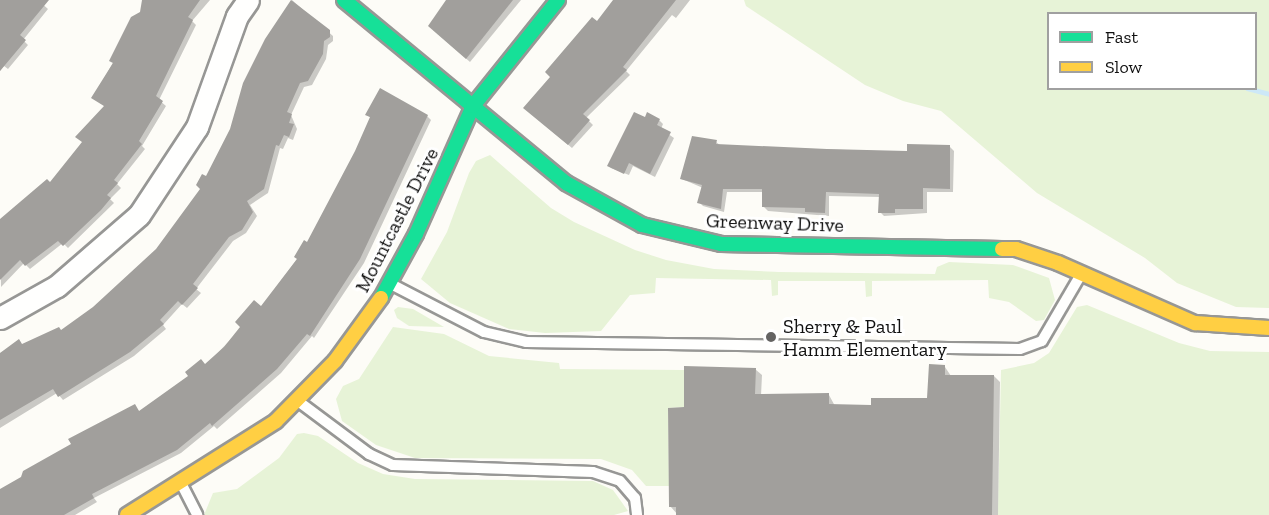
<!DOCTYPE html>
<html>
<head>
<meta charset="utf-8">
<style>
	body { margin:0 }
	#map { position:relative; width:1269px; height:515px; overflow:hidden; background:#fdfcf7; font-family:"Zilla Slab",serif }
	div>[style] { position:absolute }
	.green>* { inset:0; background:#e7f3d7 }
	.shadow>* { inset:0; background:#0003 }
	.stream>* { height:5px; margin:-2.5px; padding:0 2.5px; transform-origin:2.5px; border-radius:2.5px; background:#cde8f7 }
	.building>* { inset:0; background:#a19f9c }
	.roads { filter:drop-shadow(2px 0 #979795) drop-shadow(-2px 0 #979795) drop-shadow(0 2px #979795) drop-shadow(0 -2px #979795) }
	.lane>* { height:10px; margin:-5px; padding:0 5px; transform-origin:5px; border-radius:5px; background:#fffffe }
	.street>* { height:21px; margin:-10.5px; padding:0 10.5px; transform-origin:10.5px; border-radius:10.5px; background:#fffffe }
	.fast>* { height:14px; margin:-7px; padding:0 7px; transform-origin:7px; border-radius:7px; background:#16e098 }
	.slow>* { height:14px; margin:-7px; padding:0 7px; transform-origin:7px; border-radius:7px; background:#ffcf43 }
	.dots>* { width:16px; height:16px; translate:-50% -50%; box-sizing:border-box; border:3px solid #fff; border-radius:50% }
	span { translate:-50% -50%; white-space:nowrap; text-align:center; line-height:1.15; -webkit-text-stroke:6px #fff; paint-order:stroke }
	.street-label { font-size:20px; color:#111 }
	.poi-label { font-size:20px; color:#111 }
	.left { translate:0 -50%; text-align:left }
	.legend { position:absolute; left:1047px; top:12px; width:210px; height:78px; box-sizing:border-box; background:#fff; border:2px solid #a0a0a0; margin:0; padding:8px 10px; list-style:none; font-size:18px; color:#111 }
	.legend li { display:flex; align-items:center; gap:12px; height:30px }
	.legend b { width:30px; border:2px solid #a0a0a0 }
</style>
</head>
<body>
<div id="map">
	<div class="green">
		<div style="clip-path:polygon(evenodd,744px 0,1269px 0,1269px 308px,1236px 307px,1177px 283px,1145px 258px,1037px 193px,941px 111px,903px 101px,865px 85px,746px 6px,744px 0,1048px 14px,1256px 14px,1256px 88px,1048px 88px,1048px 14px)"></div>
		<div style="clip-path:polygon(490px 155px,551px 208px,574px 222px,635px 250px,666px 260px,714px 269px,779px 272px,935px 274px,937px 267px,949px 262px,1013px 265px,1049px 278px,1055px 300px,1044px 320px,1036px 321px,1009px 302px,989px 298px,988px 280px,872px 281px,872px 296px,866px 297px,865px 281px,778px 281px,778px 295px,772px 296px,771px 280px,656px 278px,655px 293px,630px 295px,601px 331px,545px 333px,509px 329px,450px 303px,421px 279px,447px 232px,469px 173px,476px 161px)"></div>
		<div style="clip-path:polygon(1087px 305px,1179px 343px,1210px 351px,1269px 352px,1269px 515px,998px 515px,1001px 370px,1034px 363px,1049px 353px,1077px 307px)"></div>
		<div style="clip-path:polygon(398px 307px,413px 309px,444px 327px,409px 326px,397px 318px,394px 310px)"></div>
		<div style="clip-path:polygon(393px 327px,444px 334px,489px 356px,559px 363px,560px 369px,684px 370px,684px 407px,668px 408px,669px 486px,646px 486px,632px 470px,601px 459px,415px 458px,376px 445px,342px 421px,336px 399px,343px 386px,359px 379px)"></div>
		<div style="clip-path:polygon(304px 433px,318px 436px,358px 463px,383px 474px,415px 479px,593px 481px,613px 490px,628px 511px,614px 515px,204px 515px,213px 493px,237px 489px,279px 458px,297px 434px)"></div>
	</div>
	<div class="shadow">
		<div style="clip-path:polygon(0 0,38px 0,48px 9px,23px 40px,28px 45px,8px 69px,4px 66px,0 71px)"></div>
		<div style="clip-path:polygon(145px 0,210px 0,192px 21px,196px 25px,159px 100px,166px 106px,142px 146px,145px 149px,117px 184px,121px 188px,110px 199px,114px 203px,68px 248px,63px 243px,30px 269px,24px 263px,1px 287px,0 222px,50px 184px,84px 143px,106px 107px,93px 98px,141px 13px)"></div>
		<div style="clip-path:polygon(292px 0,333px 36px,333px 41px,328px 45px,326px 59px,312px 85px,304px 87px,291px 115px,297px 129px,293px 140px,288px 138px,283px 149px,280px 148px,268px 193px,250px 205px,257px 216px,246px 233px,233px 241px,196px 289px,201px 293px,187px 308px,182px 304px,163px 325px,166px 329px,134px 356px,63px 400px,57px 393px,0 428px,0 353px,61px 331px,94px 308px,157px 250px,202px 189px,231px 130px,266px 40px)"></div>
		<div style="clip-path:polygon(448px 0,521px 0,470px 62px,433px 30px)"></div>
		<div style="clip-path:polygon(615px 0,690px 0,676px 18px,672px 15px,626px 71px,630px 75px,586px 118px,593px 125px,572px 148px,529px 112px)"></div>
		<div style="clip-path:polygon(367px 115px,427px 116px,431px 120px,364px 263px,314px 338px,312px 336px,281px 373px,217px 429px,214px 426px,181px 453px,94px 498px,97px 502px,75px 515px,0 515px,0 491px,134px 406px,140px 412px,205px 366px,261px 308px,308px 244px,356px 151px,371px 118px)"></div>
		<div style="clip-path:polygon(645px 119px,659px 120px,663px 124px,661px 129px,674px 138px,655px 177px,633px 166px,629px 175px,611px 168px,609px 166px)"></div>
		<div style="clip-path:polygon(716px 142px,721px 146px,908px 152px,950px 147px,954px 151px,953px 192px,927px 192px,927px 213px,884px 216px,880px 212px,880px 197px,829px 196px,829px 216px,768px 211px,764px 207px,764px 192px,727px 192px,724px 212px,703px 206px,699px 202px,703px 188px,682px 179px)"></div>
		<div style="clip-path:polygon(945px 367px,951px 376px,994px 376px,1000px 382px,998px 515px,678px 515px,670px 506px,685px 408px,755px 369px,762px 375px,761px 396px,829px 395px,835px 406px,873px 406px,929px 399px)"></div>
	</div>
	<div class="stream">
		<div style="left:1247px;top:88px;width:23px;rotate:15deg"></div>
	</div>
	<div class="building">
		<div style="clip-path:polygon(0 0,49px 0,20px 35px,26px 40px,0 71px)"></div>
		<div style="clip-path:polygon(142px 0,200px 0,188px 17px,193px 20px,156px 96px,163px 101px,139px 141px,142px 144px,114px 180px,118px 183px,107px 195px,111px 198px,101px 210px,63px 246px,58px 241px,25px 266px,20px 260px,0 280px,0 219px,47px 179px,50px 182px,82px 142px,75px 137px,104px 106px,91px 98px,113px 63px,109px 61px,131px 17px,140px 12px)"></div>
		<div style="clip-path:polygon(291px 0,330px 30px,330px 37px,324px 41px,323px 54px,308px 81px,300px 83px,287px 112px,292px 114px,289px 123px,294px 124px,289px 137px,284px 135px,279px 146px,276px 145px,264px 189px,247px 201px,253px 212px,242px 230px,229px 237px,193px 284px,198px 288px,182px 305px,178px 301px,160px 320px,164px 324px,130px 352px,58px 397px,53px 389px,0 420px,0 353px,19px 339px,22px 344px,59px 327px,61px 330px,93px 307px,156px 249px,200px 189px,196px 185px,202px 174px,206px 176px,230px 129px,243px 83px,265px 39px)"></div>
		<div style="clip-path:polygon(446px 0,513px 0,466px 59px,428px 26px)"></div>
		<div style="clip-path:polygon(613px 0,676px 0,623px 67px,627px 70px,583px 114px,590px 120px,568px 145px,523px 108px,550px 77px,545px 72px,592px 17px,597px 21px)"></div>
		<div style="clip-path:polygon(380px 88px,428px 115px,360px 259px,310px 336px,307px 334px,277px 369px,212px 426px,210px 423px,177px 450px,92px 494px,94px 498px,64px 515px,0 515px,0 489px,21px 477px,23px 471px,71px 444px,68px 439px,135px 404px,139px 411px,188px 376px,185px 372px,201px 359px,205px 364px,224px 347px,240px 327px,235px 322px,254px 300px,261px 306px,297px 259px,294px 257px,304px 240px,307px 242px,355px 151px,370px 117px,365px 115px)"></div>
		<div style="clip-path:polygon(634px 112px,645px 117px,647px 112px,660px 119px,657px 125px,671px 132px,650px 174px,629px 163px,624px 174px,607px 166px)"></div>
		<div style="clip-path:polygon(692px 136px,717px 140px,716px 144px,827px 149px,907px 151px,907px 144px,950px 145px,950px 189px,923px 188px,923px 209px,895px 209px,895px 213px,878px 213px,879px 194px,826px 192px,825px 213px,805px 212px,805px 208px,762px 207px,762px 189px,723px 189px,721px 209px,697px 203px,702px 185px,680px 179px)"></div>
		<div style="clip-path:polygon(929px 364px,945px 365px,945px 375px,994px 375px,992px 515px,676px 515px,676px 507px,669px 507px,668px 408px,684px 407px,684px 366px,756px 368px,755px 394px,829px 393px,829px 404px,871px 405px,871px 398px,927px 398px)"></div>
	</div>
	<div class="roads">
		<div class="lane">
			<div style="left:389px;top:283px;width:107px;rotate:27.3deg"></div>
			<div style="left:484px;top:332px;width:43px;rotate:13.4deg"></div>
			<div style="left:526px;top:342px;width:494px;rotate:0.8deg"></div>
			<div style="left:1020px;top:349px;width:23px;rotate:-20deg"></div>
			<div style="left:1042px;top:341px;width:75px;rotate:-59.7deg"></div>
			<div style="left:298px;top:401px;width:89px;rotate:36.7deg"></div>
			<div style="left:369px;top:454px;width:26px;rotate:25deg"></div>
			<div style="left:393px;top:465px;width:200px;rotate:2deg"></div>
			<div style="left:593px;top:472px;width:28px;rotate:18deg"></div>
			<div style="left:620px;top:481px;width:23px;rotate:49deg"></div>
			<div style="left:635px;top:498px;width:17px;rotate:83deg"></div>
			<div style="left:181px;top:483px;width:36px;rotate:63deg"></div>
		</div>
		<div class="street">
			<div style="left:0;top:318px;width:65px;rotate:-29.3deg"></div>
			<div style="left:57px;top:286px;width:108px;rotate:-40.9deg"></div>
			<div style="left:139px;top:215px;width:105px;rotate:-56.6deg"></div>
			<div style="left:197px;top:127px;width:118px;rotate:-70.2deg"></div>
			<div style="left:237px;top:16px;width:19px;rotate:-55deg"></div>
		</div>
		<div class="fast">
			<div style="left:344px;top:0;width:288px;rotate:39.5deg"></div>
			<div style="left:566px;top:183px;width:87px;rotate:28.9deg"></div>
			<div style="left:642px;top:225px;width:81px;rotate:13.5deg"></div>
			<div style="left:721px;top:244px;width:281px;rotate:1deg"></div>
			<div style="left:381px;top:298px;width:73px;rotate:-61.3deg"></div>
			<div style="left:416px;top:234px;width:140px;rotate:-66deg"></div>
			<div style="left:473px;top:106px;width:136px;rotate:-51.3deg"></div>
		</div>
		<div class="slow">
			<div style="left:1002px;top:249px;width:14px"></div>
			<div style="left:1016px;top:249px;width:44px;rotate:18.4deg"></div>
			<div style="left:1058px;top:263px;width:150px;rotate:23.7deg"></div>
			<div style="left:1195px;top:323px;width:74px;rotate:3.9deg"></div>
			<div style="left:127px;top:515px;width:176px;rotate:-32.2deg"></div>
			<div style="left:276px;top:421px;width:84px;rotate:-45.5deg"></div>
			<div style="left:335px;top:361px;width:78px;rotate:-53.9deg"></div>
		</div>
	</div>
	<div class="dots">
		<div style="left:771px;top:337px;background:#646362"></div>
	</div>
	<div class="street-label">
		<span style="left:397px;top:220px;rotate:-63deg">Mountcastle Drive</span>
		<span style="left:775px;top:223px;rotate:2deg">Greenway Drive</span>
	</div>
	<div class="poi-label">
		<span class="left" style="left:783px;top:338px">Sherry &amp; Paul<br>Hamm Elementary</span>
	</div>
	<ul class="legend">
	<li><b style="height:8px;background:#16e098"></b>Fast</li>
	<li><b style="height:8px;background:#ffcf43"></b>Slow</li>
	</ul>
</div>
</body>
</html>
